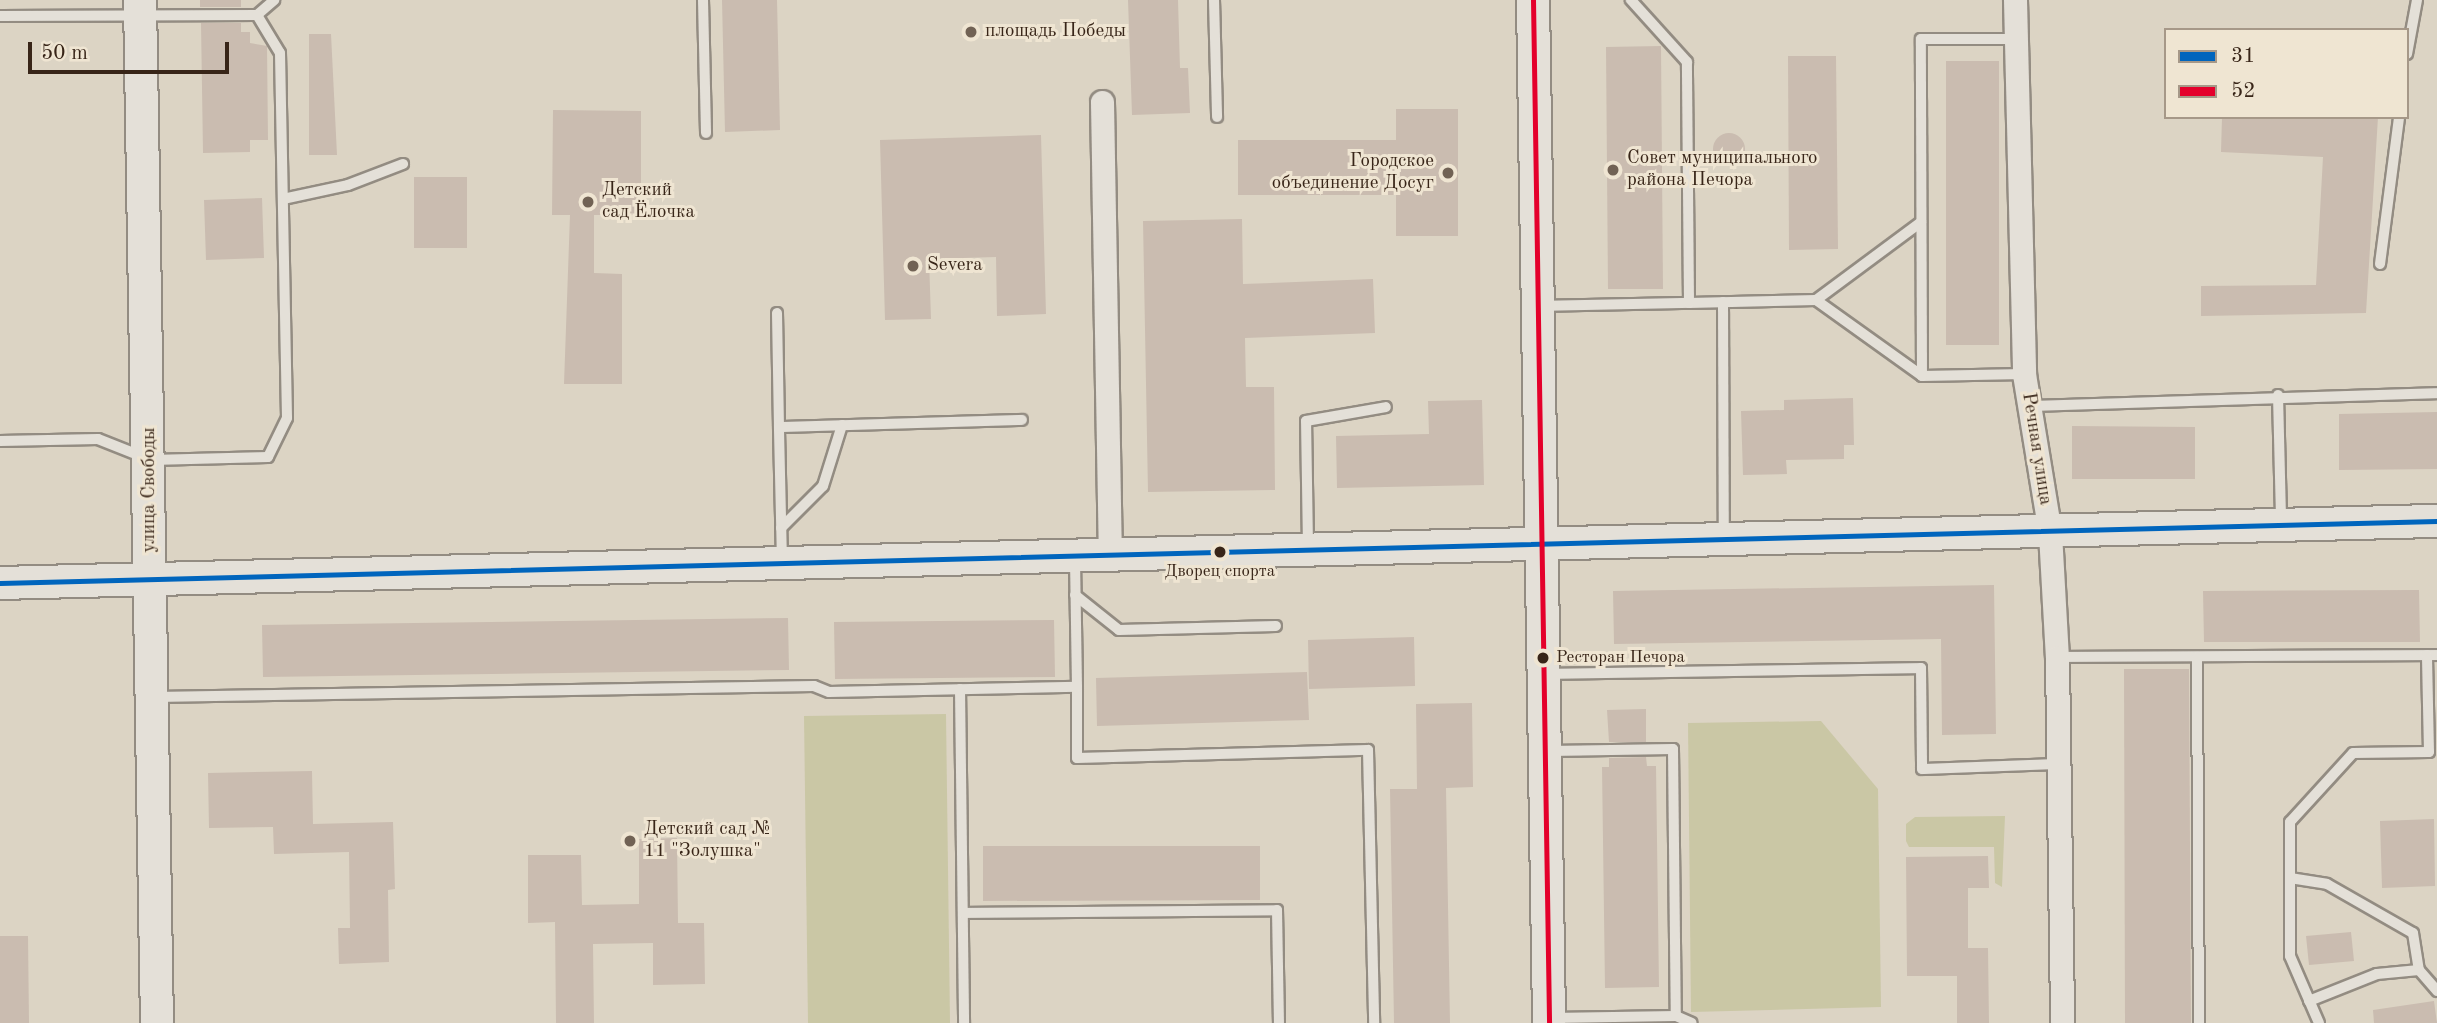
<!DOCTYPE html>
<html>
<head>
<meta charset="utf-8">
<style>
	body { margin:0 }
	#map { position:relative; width:2437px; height:1023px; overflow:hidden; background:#dcd4c4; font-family:"Old Standard TT",serif }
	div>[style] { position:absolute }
	.green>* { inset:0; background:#cac7a5 }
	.building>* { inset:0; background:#cabcb0 }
	.round { border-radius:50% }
	.roads { filter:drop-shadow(2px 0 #938c82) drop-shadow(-2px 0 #938c82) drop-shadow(0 2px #938c82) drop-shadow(0 -2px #938c82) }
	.lane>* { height:10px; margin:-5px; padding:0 5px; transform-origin:5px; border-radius:5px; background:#e4e0d8 }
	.street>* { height:23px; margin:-11.5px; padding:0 11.5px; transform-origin:11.5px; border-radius:11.5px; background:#e4e0d8 }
	.secondary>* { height:32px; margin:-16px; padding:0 16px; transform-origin:16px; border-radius:16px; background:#e4e0d8 }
	.bus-1>* { height:5px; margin:-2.5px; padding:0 2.5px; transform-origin:2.5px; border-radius:2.5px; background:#0065bd }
	.bus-2>* { height:5px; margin:-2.5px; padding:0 2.5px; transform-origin:2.5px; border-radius:2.5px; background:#e4002b }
	.dots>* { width:19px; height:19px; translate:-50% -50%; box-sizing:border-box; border:4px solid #efe5d2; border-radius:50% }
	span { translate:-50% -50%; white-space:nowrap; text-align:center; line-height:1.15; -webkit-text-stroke:6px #efe5d2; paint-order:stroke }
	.bus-label { font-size:17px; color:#382518 }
	.left { translate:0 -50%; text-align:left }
	.poi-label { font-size:19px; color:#382518 }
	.right { translate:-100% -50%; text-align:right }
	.street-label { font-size:19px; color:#382518 }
	.legend { position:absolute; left:2164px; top:28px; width:245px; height:91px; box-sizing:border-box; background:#efe5d2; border:2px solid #a69888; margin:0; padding:9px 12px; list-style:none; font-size:21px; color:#382518 }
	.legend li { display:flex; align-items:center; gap:14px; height:35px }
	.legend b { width:35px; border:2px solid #a69888 }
	.scale { position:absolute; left:28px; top:42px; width:201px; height:32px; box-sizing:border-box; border:4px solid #382518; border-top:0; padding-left:9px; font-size:21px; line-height:24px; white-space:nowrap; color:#382518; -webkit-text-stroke:5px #efe5d2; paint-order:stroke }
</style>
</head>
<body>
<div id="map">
	<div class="green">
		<div style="clip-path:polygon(946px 714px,950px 1023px,808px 1023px,804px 716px)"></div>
		<div style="clip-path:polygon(1821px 721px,1878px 789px,1881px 1007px,1691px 1012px,1688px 723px)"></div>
		<div style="clip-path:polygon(2005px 816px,2002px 887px,1995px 883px,1994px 847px,1909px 847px,1906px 841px,1906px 824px,1915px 817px)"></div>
	</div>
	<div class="building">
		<div style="clip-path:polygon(200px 0,241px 0,241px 7px,200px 7px)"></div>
		<div style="clip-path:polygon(722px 0,777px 0,780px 130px,725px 132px)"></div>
		<div style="clip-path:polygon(1128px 0,1178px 0,1180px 68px,1188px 68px,1190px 113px,1132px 115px)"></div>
		<div style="clip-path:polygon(201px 23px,241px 23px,241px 32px,250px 32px,250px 43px,267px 46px,268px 140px,250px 140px,250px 152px,203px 153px)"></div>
		<div style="clip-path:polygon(309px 34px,331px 34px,337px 155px,309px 155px)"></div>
		<div style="clip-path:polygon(1661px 46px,1663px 289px,1608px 289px,1606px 47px)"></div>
		<div style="clip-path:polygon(1788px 56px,1836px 56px,1838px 249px,1789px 250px)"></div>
		<div style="clip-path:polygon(1946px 61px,1999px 61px,1999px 345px,1946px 345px)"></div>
		<div style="clip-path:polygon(1396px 109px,1458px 109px,1458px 236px,1396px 236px,1396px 195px,1238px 195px,1238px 140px,1396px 140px)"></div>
		<div style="clip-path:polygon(553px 110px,641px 111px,641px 215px,594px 215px,594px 273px,622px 274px,622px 384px,564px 384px,570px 215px,552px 215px)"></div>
		<div style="clip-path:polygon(2222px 117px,2378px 117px,2366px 313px,2201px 316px,2201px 286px,2316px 285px,2323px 157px,2221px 152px)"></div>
		<div class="round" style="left:1713px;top:133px;width:32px;height:32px"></div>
		<div style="clip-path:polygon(1041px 135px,1046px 314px,997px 316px,996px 257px,929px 259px,931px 319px,885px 320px,880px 140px)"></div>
		<div style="clip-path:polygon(414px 177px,467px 177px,467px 248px,414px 248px)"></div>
		<div style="clip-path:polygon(262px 198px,264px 258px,206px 260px,204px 200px)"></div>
		<div style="clip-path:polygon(1242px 219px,1243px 284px,1373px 279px,1375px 333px,1245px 338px,1246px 387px,1274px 387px,1275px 490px,1148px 492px,1143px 221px)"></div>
		<div style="clip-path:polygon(1853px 398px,1854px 445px,1844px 445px,1844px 459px,1786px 460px,1787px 474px,1743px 475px,1741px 411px,1784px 410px,1784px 400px)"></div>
		<div style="clip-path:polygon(1482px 400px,1484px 485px,1337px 488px,1336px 436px,1429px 434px,1428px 401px)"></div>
		<div style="clip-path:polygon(2437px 412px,2437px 469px,2339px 470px,2339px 414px)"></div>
		<div style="clip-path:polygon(2072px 426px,2195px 427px,2195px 479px,2072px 479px)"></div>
		<div style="clip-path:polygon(1994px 585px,1996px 734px,1942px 735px,1941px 639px,1614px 644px,1613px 591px)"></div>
		<div style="clip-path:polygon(2419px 590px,2420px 642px,2204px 642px,2203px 591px)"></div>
		<div style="clip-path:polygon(788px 618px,789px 670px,263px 677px,262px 625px)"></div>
		<div style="clip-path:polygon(1054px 620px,1055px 677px,835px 679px,834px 622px)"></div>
		<div style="clip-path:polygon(1414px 637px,1415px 686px,1309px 689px,1308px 640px)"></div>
		<div style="clip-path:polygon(2124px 669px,2189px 669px,2191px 1023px,2125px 1023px)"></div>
		<div style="clip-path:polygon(1307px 672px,1309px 720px,1097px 726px,1096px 678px)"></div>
		<div style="clip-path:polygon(1472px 703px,1473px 787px,1446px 788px,1450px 1023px,1394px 1023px,1390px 789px,1417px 789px,1416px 704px)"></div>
		<div style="clip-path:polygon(1646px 709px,1646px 742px,1609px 742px,1607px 710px)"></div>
		<div style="clip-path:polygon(1646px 757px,1647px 766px,1656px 766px,1659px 987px,1605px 988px,1602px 767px,1609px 767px,1609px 758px)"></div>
		<div style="clip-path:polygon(312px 771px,313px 824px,393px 822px,395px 889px,388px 890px,389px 962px,339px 964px,338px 928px,350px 928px,349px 852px,274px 854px,273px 827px,209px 828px,208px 773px)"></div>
		<div style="clip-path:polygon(2434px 819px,2435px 886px,2382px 888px,2380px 821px)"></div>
		<div style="clip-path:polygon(677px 838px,678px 923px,704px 923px,705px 984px,653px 985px,653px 943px,593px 944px,594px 1023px,556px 1023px,555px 922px,528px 923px,528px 855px,581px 855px,582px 905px,639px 904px,639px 839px)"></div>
		<div style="clip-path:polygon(983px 846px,1260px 846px,1260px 900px,983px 901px)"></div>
		<div style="clip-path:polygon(1988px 856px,1989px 888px,1968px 888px,1968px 948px,1988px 948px,1989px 1023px,1957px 1023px,1957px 976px,1907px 976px,1906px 857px)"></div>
		<div style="clip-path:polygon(2351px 932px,2354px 961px,2309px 965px,2306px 936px)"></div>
		<div style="clip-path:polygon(0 936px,28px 936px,29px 1023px,0 1023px)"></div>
		<div style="clip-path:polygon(2434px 1001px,2437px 1023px,2374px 1023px,2373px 1010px)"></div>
	</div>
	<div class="roads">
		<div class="lane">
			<div style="left:703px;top:0;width:133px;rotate:88.7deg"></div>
			<div style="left:1214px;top:0;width:117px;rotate:88.5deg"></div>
			<div style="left:257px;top:15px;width:23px;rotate:-41deg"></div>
			<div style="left:0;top:16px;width:257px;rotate:-0.2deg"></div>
			<div style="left:257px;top:15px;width:44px;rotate:58.8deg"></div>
			<div style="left:280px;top:53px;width:365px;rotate:88.9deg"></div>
			<div style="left:287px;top:418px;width:43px;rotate:116deg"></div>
			<div style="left:268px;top:457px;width:117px;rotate:178.5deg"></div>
			<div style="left:151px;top:460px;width:57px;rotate:-158.4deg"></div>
			<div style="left:98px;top:439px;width:98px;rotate:178.8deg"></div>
			<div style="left:2407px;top:54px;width:55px;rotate:-79.5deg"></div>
			<div style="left:283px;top:199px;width:66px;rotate:-12.2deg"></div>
			<div style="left:348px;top:185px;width:59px;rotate:-20.9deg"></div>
			<div style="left:2380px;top:264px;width:148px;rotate:-82.6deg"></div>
			<div style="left:1816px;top:300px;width:131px;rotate:-36.6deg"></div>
			<div style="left:1723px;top:302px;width:234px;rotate:89.8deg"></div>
			<div style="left:1689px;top:303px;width:127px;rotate:-1.4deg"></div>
			<div style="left:1816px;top:300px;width:130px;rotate:35.6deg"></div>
			<div style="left:1922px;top:376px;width:102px;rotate:-1.1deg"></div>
			<div style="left:1541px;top:306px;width:148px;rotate:-1.2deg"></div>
			<div style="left:1689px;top:303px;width:241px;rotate:-90.5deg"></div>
			<div style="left:1687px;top:62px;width:84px;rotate:-132.1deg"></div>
			<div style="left:777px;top:313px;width:114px;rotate:89deg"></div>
			<div style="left:1922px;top:376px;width:337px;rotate:-90.2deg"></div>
			<div style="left:1921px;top:39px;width:94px"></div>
			<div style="left:2278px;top:395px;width:127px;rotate:88.6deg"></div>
			<div style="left:2029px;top:406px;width:408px;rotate:-1.8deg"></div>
			<div style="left:781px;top:528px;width:59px;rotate:-45deg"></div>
			<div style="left:823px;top:486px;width:64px;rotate:-72.7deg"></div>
			<div style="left:1308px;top:546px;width:125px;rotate:-90.9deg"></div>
			<div style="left:1306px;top:421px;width:81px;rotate:-9.9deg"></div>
			<div style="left:782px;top:562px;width:135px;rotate:-91.3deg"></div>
			<div style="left:779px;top:427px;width:243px;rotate:-1.7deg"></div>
			<div style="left:1075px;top:595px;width:56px;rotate:38.5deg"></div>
			<div style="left:1119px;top:630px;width:157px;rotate:-1.5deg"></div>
			<div style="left:2057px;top:657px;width:380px;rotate:-0.3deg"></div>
			<div style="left:2197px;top:657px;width:366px;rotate:89.7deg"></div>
			<div style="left:1547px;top:674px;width:374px;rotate:-0.9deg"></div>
			<div style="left:1921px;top:668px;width:101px;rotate:89.4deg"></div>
			<div style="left:1922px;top:769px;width:136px;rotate:-2.1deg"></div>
			<div style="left:1077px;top:687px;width:71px;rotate:90deg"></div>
			<div style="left:1077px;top:758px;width:291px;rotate:-1.6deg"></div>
			<div style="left:1368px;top:750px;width:273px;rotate:88.7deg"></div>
			<div style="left:960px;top:689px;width:334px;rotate:89.3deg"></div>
			<div style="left:155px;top:697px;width:659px;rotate:-0.96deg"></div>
			<div style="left:814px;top:686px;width:16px;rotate:22deg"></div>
			<div style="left:829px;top:692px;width:248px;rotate:-1.2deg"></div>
			<div style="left:1077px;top:687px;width:129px;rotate:-90.9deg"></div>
			<div style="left:1548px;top:751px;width:125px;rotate:-0.9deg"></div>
			<div style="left:1673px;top:749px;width:267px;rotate:89.4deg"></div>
			<div style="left:2290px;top:878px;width:37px;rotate:9deg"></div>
			<div style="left:2327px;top:884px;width:99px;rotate:29.7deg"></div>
			<div style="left:2413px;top:933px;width:37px;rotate:81deg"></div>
			<div style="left:963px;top:913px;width:314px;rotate:-0.5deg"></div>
			<div style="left:1277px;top:910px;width:113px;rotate:89deg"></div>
			<div style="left:2309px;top:1001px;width:73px;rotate:-21.7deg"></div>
			<div style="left:2377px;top:974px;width:42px;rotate:-5.4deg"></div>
			<div style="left:2419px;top:970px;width:28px;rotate:49deg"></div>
			<div style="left:1551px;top:1018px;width:125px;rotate:-0.9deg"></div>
			<div style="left:1676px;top:1016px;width:17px;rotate:24deg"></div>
			<div style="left:2319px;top:1023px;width:73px;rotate:-113.4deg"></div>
			<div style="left:2290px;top:956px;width:134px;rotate:-90deg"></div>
			<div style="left:2290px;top:822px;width:93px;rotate:-47.6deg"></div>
			<div style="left:2353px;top:753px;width:76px;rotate:-0.8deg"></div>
			<div style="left:2429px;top:752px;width:97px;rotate:-91.2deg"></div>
		</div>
		<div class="street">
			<div style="left:2015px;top:0;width:374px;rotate:88.6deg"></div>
			<div style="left:2024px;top:374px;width:161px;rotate:80.7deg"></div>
			<div style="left:2050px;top:533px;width:124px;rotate:86.8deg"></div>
			<div style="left:2057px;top:657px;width:366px;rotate:89.2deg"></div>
			<div style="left:1102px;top:102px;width:455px;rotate:89deg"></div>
		</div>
		<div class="secondary">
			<div style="left:140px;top:0;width:1023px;rotate:89.05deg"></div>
			<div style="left:1533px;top:0;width:1023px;rotate:89.1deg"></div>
			<div style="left:0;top:583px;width:2438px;rotate:-1.46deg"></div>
		</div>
	</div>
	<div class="bus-1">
		<div style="left:0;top:583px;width:2438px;rotate:-1.46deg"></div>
	</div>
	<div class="bus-2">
		<div style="left:1533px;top:0;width:1023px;rotate:89.1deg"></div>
	</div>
	<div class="dots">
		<div style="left:971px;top:32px;background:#716254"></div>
		<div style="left:1613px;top:170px;background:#716254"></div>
		<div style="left:1448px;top:173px;background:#716254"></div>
		<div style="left:588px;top:202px;background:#716254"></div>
		<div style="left:913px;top:266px;background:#716254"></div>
		<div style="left:1220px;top:552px;background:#382518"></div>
		<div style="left:1543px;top:658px;background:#382518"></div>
		<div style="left:630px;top:841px;background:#716254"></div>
	</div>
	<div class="bus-label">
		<span style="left:1220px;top:572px">Дворец спорта</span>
		<span class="left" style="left:1556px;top:658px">Ресторан Печора</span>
	</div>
	<div class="poi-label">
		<span class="left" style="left:985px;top:32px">площадь Победы</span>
		<span class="left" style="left:1627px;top:170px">Совет муниципального<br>района Печора</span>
		<span class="right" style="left:1434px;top:173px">Городское<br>объединение Досуг</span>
		<span class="left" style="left:602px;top:202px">Детский<br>сад Ёлочка</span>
		<span class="left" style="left:927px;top:266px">Severa</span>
		<span class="left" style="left:644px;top:841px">Детский сад №<br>11 "Золушка"</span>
	</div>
	<div class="street-label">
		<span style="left:2036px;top:449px;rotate:81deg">Речная улица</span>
		<span style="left:150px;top:490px;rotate:-90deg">улица Свободы</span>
	</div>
	<ul class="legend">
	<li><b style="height:9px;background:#0065bd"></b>31</li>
	<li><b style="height:9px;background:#e4002b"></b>52</li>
	</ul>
	<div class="scale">50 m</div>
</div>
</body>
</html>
